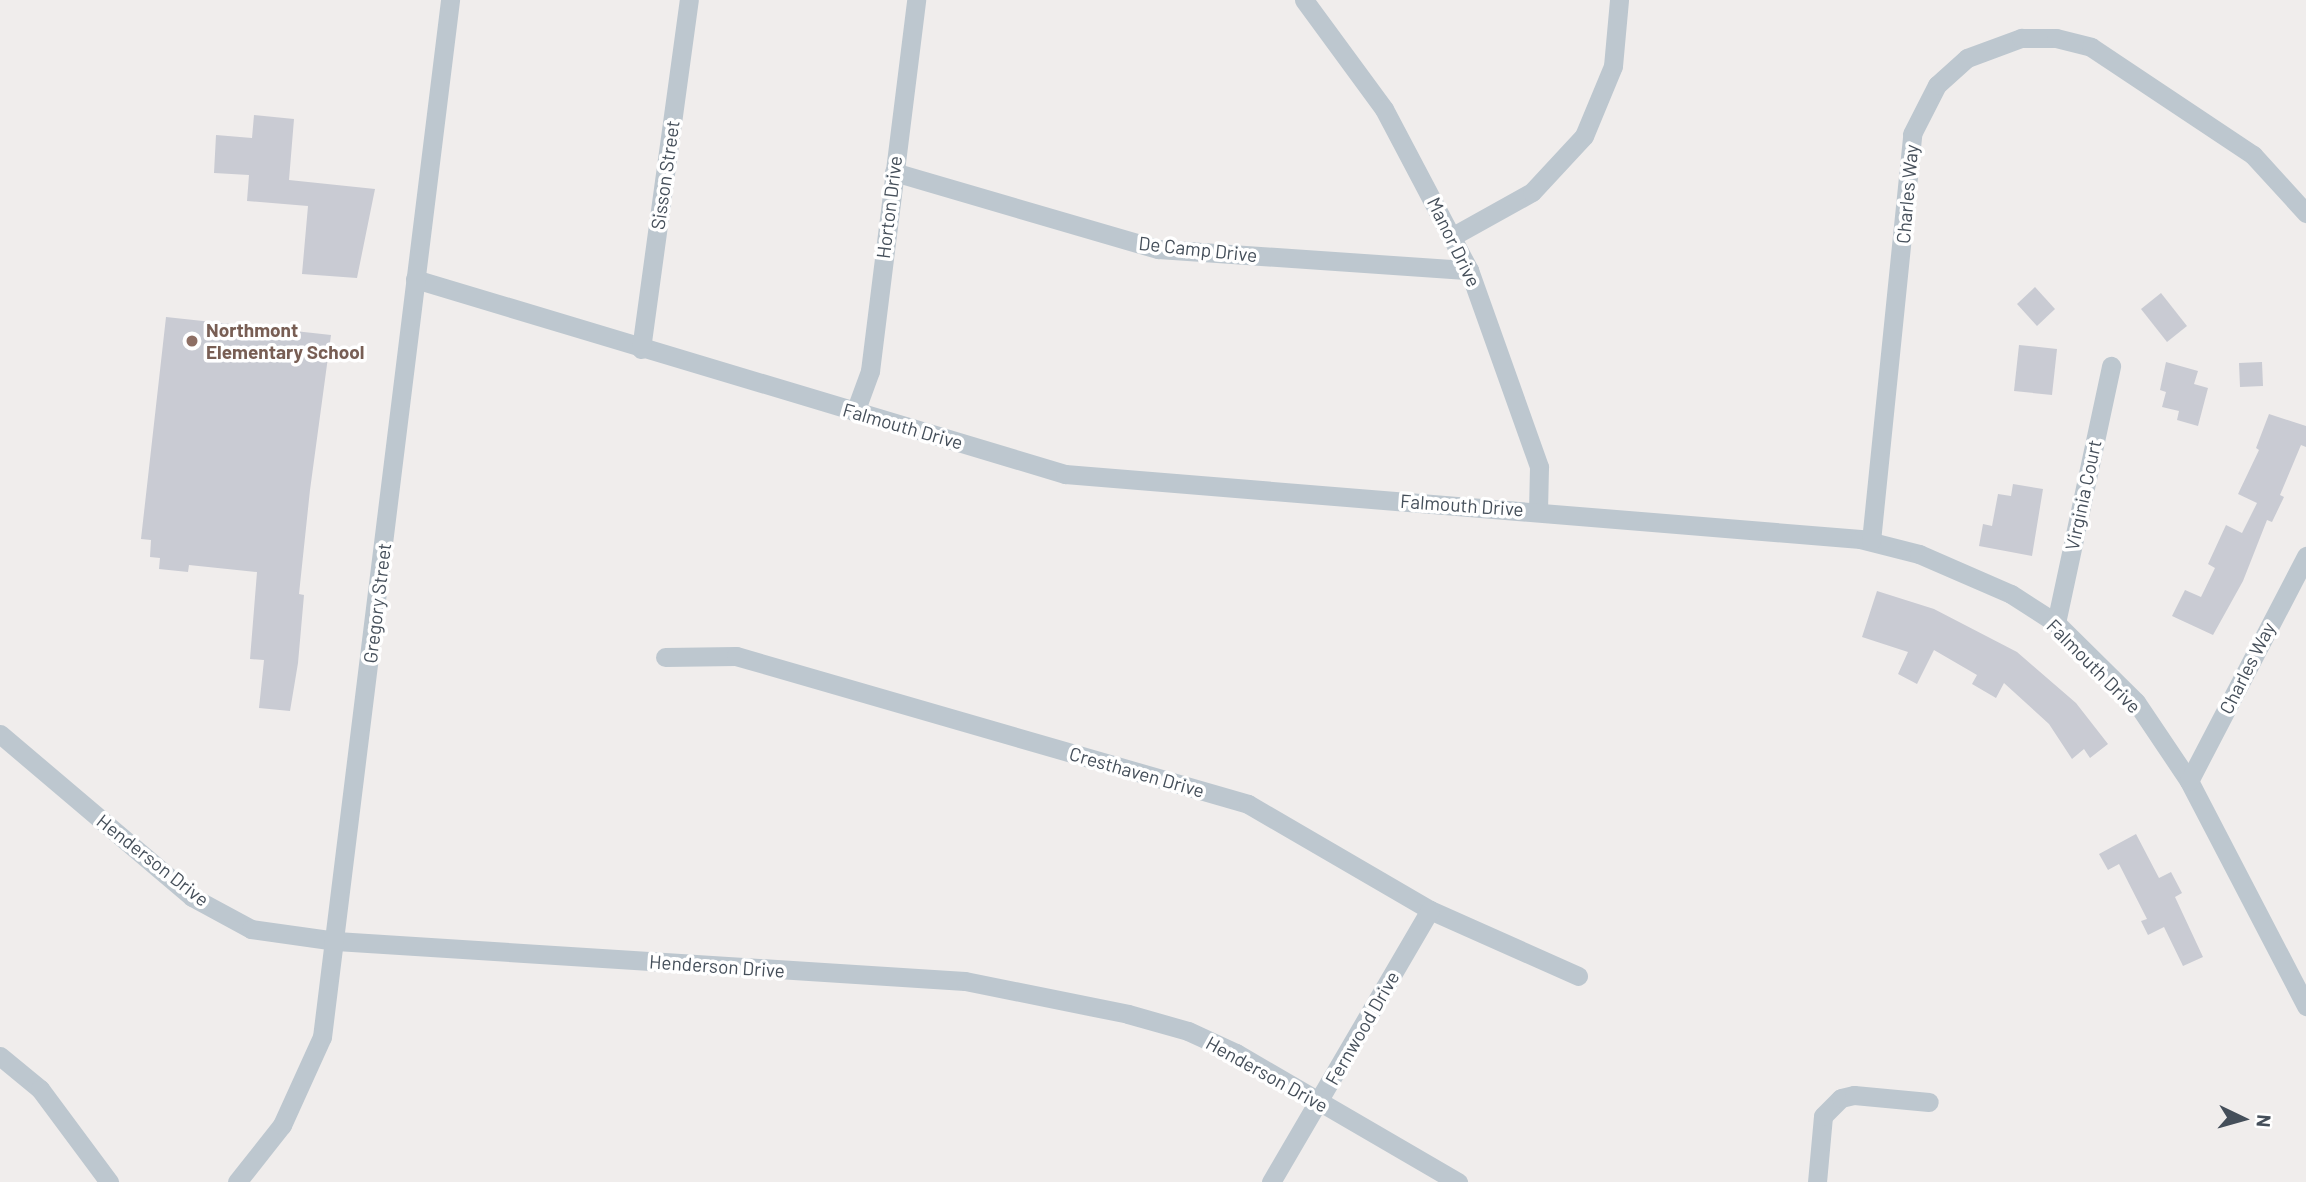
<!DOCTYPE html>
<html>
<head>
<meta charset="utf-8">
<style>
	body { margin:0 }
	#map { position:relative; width:2306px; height:1182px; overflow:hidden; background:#f0edec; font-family:Barlow,sans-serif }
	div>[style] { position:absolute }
	.building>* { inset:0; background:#c9cbd3 }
	.minor>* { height:19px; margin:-9.5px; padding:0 9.5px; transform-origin:9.5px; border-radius:9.5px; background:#bdc7cf }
	.dots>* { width:19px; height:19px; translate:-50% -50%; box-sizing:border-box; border:4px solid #fff; border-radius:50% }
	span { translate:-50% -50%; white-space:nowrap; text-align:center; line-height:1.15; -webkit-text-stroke:7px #fff; paint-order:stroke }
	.street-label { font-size:19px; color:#454f5a }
	.education-label { font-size:19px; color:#785e54; font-weight:700 }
	.left { translate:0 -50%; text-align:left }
	.north { position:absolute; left:2208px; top:1084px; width:70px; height:70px; -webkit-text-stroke:5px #fff; paint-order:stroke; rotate:95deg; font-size:19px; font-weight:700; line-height:28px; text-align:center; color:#454f5a }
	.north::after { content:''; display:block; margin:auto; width:24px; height:32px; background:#454f5a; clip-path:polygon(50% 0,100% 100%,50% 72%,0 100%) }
</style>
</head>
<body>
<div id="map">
	<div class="building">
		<div style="clip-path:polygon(254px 115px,294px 119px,289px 180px,375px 189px,357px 278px,302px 274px,308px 206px,247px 201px,249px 175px,214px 173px,216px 135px,252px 138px)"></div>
		<div style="clip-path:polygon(2035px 287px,2055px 309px,2037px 326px,2017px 304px)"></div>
		<div style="clip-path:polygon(2161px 293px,2187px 326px,2167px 342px,2141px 309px)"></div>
		<div style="clip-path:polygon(166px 317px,331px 335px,310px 490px,299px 594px,304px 595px,298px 663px,290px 711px,259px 708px,264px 660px,250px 659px,257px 572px,189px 565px,188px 572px,159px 569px,160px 558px,150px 557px,151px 540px,141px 539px)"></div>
		<div style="clip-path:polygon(2019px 345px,2057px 349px,2052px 395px,2014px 391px)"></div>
		<div style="clip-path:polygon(2166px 362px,2198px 371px,2194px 384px,2208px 388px,2198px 426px,2177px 420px,2179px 411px,2162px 407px,2166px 392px,2160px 390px)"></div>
		<div style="clip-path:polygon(2262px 362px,2263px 386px,2240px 387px,2239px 363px)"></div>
		<div style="clip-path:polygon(2269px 414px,2306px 426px,2306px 447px,2301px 445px,2280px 495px,2284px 497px,2272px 522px,2267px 520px,2243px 581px,2213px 635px,2172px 616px,2185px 590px,2201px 597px,2215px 568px,2208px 564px,2226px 525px,2242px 533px,2257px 503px,2238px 494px,2259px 450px,2256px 448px)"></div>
		<div style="clip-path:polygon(2013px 484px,2043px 489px,2032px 556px,1979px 546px,1983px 524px,1992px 526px,1998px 494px,2011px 496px)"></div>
		<div style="clip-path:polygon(1877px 591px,1934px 609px,2017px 652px,2076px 703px,2108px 744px,2090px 758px,2084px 749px,2072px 759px,2049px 724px,2004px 683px,1996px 698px,1972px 684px,1977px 675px,1934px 650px,1917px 684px,1898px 674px,1908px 652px,1862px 637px)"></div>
		<div style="clip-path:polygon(2136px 834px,2159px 878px,2171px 872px,2182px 893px,2175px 897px,2203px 957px,2183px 966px,2164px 927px,2148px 935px,2141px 921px,2147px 919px,2119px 864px,2108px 870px,2099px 854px)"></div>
	</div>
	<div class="minor">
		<div style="left:1304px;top:0;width:135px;rotate:53.7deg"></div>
		<div style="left:1384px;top:109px;width:182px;rotate:62.2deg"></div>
		<div style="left:1469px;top:270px;width:209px;rotate:70.4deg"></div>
		<div style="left:1539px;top:467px;width:44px;rotate:91.3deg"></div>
		<div style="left:894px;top:172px;width:275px;rotate:16.3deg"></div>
		<div style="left:1158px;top:249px;width:312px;rotate:3.9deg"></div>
		<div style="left:1453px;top:236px;width:90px;rotate:-29.1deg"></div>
		<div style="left:1532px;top:192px;width:76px;rotate:-47.1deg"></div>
		<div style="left:1584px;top:136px;width:76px;rotate:-67.5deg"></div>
		<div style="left:1613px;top:66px;width:66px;rotate:-84.8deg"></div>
		<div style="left:415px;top:279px;width:679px;rotate:16.7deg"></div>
		<div style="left:1065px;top:474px;width:798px;rotate:4.67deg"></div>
		<div style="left:1860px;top:539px;width:61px;rotate:14.3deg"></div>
		<div style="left:1919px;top:554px;width:100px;rotate:23.5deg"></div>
		<div style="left:2011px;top:594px;width:54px;rotate:32.8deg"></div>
		<div style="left:2056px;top:623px;width:112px;rotate:44.6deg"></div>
		<div style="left:2136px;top:702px;width:95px;rotate:56.1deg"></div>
		<div style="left:2189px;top:781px;width:254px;rotate:62.5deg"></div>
		<div style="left:641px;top:349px;width:352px;rotate:-82.2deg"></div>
		<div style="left:855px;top:412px;width:44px;rotate:-69.9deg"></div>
		<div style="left:870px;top:371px;width:374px;rotate:-82.9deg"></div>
		<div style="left:1871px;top:541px;width:409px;rotate:-84.2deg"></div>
		<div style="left:1912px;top:134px;width:55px;rotate:-63deg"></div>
		<div style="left:1937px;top:85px;width:40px;rotate:-42deg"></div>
		<div style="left:1967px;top:58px;width:58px;rotate:-20.3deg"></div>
		<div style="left:2021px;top:38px;width:35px"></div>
		<div style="left:2056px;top:38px;width:36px;rotate:14deg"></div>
		<div style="left:2091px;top:47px;width:195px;rotate:33.7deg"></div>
		<div style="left:2253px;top:155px;width:79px;rotate:47.6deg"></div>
		<div style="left:2056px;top:623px;width:263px;rotate:-77.9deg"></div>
		<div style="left:665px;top:657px;width:71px;rotate:-0.8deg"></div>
		<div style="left:736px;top:656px;width:533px;rotate:16.12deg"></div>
		<div style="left:1248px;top:804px;width:211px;rotate:30.2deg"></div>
		<div style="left:1430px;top:910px;width:162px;rotate:24deg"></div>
		<div style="left:0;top:734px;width:252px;rotate:40.3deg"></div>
		<div style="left:192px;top:897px;width:67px;rotate:28.5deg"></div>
		<div style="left:251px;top:929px;width:86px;rotate:8deg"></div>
		<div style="left:336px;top:941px;width:630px;rotate:3.64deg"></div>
		<div style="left:965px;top:981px;width:166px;rotate:11.4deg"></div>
		<div style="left:1128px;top:1014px;width:62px;rotate:15.8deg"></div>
		<div style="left:1188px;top:1031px;width:53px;rotate:24.6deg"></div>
		<div style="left:1236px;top:1053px;width:257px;rotate:30.2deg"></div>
		<div style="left:2189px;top:781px;width:254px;rotate:-62.5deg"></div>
		<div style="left:0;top:1056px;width:52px;rotate:39.5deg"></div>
		<div style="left:40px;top:1089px;width:116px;rotate:53.4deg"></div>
		<div style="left:237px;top:1182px;width:73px;rotate:-51.7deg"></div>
		<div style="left:282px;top:1125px;width:97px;rotate:-65.6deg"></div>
		<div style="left:322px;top:1037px;width:1045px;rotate:-82.96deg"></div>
		<div style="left:1271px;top:1182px;width:315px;rotate:-59.7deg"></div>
		<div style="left:1817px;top:1182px;width:66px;rotate:-84.8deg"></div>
		<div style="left:1823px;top:1116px;width:25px;rotate:-45deg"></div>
		<div style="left:1841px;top:1098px;width:13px;rotate:-13deg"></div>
		<div style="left:1854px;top:1095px;width:75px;rotate:5.3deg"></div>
	</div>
	<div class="dots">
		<div style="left:192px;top:341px;background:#8d6e63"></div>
	</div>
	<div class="street-label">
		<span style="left:665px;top:175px;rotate:-82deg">Sisson Street</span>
		<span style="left:1907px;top:194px;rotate:-85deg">Charles Way</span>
		<span style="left:889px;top:207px;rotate:-83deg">Horton Drive</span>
		<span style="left:1454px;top:242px;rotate:64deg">Manor Drive</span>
		<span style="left:1198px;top:249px;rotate:6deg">De Camp Drive</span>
		<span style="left:903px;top:426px;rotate:16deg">Falmouth Drive</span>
		<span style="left:2083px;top:495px;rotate:-78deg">Virginia Court</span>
		<span style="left:1462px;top:505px;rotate:4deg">Falmouth Drive</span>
		<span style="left:377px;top:603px;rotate:-83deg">Gregory Street</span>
		<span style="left:2094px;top:666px;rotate:45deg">Falmouth Drive</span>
		<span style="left:2247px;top:668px;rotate:-63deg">Charles Way</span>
		<span style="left:1137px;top:772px;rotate:16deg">Cresthaven Drive</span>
		<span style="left:153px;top:860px;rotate:38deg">Henderson Drive</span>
		<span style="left:717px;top:966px;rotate:4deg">Henderson Drive</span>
		<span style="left:1362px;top:1028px;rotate:-60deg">Fernwood Drive</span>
		<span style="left:1267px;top:1074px;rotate:29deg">Henderson Drive</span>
	</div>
	<div class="education-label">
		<span class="left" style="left:206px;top:341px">Northmont<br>Elementary School</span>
	</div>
	<div class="north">N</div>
</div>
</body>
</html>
